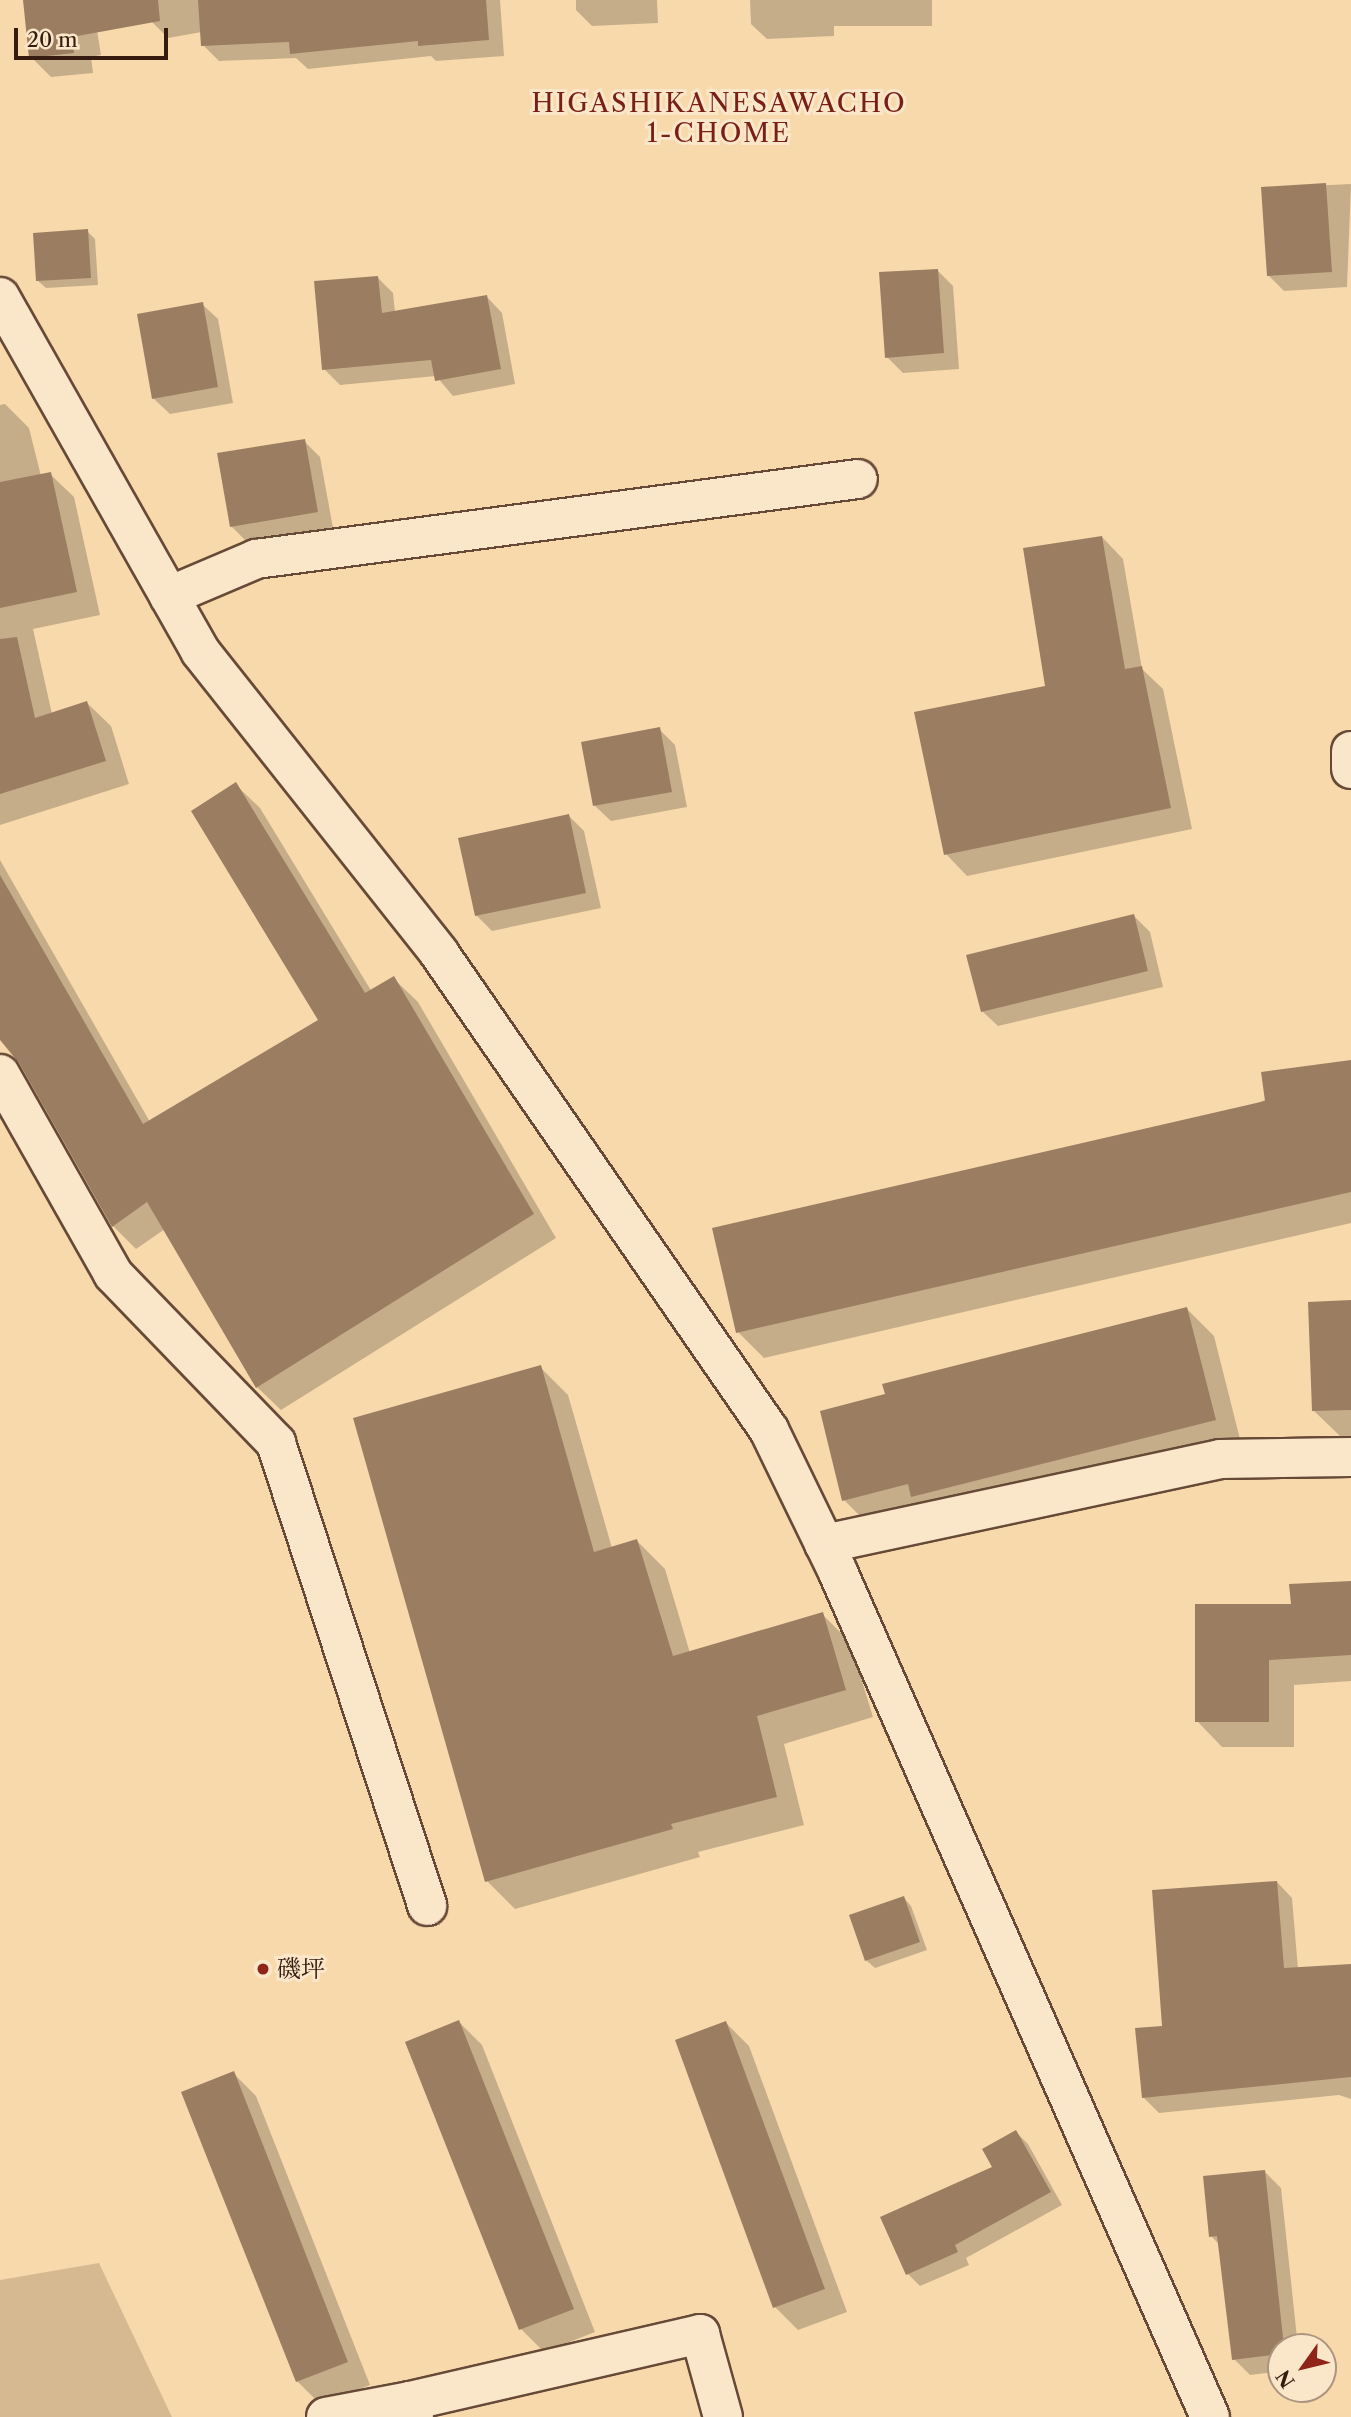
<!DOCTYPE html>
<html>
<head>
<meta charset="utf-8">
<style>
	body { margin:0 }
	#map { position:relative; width:1351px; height:2417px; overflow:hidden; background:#f8d9ac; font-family:"Libre Caslon Text","Noto Serif JP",serif }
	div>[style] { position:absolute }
	.green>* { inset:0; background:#d7b991 }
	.shadow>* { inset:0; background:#0003 }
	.building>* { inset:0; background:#9b7e61 }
	.roads { filter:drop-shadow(2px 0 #664a37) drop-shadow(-2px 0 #664a37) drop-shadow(0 2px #664a37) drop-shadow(0 -2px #664a37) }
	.minor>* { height:38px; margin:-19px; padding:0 19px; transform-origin:19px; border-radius:19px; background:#fae6c9 }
	.tertiary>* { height:38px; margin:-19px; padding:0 19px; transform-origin:19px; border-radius:19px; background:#fae6c9 }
	.dots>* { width:19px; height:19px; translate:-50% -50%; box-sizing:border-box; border:4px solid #fae6c9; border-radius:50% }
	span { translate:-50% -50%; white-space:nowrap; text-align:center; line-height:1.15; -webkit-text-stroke:6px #fae6c9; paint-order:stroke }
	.poi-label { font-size:24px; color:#361b10 }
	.left { translate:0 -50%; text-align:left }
	.neighbourhood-label { font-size:26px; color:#7a1f14; letter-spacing:2px }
	.north { position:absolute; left:1267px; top:2333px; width:70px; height:70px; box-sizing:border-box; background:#fae6c9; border:2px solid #ac957f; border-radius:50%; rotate:236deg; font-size:19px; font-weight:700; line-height:28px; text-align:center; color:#361b10 }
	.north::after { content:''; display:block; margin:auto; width:24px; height:32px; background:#8f2418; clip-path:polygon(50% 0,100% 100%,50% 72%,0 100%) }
	.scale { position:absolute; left:14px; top:28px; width:154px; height:32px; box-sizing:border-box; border:4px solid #361b10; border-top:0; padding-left:9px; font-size:21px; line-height:24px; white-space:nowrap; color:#361b10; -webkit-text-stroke:5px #fae6c9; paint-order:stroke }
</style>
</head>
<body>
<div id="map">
	<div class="green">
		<div style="clip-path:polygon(99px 2263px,172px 2417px,0 2417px,0 2280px)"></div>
	</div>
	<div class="shadow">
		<div style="clip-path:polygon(25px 0,92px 0,101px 55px,91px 57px,93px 73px,51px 77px,31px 57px)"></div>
		<div style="clip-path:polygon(149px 0,500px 0,504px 56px,436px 61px,431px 56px,308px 69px,296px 58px,219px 61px,203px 45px,202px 32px,168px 38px,152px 22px)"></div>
		<div style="clip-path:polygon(576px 0,657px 0,658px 23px,592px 26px,576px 10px)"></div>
		<div style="clip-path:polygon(750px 0,932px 0,932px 26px,834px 26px,834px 36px,767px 39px,751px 24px)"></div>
		<div style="clip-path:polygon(1351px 184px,1347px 287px,1284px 291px,1268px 275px,1263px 188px)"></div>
		<div style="clip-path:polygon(87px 231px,95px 239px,98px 285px,46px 288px,38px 281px)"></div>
		<div style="clip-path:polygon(937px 270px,953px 286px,959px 369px,903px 373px,887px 357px)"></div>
		<div style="clip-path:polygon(377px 277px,393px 293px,395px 313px,487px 297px,502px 313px,515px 384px,453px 396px,436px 376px,340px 385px,324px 369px)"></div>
		<div style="clip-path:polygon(202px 304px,218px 319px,233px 403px,170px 414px,154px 399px)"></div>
		<div style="clip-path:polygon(5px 404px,29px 428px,41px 476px,50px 474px,74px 497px,100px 615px,33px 629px,52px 714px,87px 703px,111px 726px,129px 784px,0 825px,0 405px)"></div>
		<div style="clip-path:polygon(304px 441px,320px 457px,333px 528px,247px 542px,231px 526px)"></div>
		<div style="clip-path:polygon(1102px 537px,1123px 559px,1142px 669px,1163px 689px,1192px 829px,967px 876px,946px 854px,1047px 687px)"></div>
		<div style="clip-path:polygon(659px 729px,675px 745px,687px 807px,611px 821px,595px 806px)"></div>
		<div style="clip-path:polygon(236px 785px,260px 808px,372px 992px,394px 979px,418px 1002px,556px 1238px,281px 1410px,257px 1387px,165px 1229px,136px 1249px,113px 1226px,23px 1066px,0 1036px,0 860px,150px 1122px,320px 1021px)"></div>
		<div style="clip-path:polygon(568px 815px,584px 831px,601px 908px,492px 931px,476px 915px)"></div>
		<div style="clip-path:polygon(1134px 916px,1150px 932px,1163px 987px,998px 1026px,982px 1011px)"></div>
		<div style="clip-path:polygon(1351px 1062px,1351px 1223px,764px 1358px,738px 1332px)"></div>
		<div style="clip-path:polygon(1351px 1302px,1351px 1436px,1340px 1436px,1314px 1411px)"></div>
		<div style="clip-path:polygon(1187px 1309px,1214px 1336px,1242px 1447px,871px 1527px,844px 1500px)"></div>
		<div style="clip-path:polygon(540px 1367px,568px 1395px,612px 1548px,637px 1541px,665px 1569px,690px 1653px,822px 1614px,850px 1642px,873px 1717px,784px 1744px,804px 1825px,698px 1852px,700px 1857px,515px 1909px,487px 1881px)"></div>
		<div style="clip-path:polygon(1351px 1582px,1351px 1681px,1294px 1685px,1294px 1747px,1222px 1747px,1197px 1721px,1293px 1606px)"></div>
		<div style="clip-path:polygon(1277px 1882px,1292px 1898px,1298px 1969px,1351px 1966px,1351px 2099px,1339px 2095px,1159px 2113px,1143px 2097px,1164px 2027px)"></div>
		<div style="clip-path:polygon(904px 1898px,911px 1906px,927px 1950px,875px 1968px,867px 1961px,851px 1916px)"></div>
		<div style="clip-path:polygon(459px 2022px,482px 2045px,595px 2332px,544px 2352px,521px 2329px)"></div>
		<div style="clip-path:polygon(726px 2023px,749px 2046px,847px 2312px,798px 2330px,775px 2307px)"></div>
		<div style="clip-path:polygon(233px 2073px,256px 2096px,370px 2385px,320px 2404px,297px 2381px)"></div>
		<div style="clip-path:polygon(1016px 2132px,1028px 2144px,1062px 2205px,966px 2258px,969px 2265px,920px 2286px,908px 2274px,994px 2168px)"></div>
		<div style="clip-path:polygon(1265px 2172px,1281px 2188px,1298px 2347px,1281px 2347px,1281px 2371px,1250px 2375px,1234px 2359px,1220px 2245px,1211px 2236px)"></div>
	</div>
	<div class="building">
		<div style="clip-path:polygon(23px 0,158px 0,160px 21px,72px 37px,74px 53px,29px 58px)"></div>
		<div style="clip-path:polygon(198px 0,486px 0,489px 40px,418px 46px,418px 41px,290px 54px,289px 42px,201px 46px)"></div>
		<div style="clip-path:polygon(1326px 183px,1332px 272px,1267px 276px,1261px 187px)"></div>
		<div style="clip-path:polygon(88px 229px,91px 278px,36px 281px,33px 233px)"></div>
		<div style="clip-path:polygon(938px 269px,944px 353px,885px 358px,879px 272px)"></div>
		<div style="clip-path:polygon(378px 276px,382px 313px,487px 295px,501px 369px,435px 381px,431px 360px,322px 370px,314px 281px)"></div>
		<div style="clip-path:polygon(203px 302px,218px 387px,152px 399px,137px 314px)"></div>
		<div style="clip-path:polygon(305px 439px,318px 512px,230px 527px,217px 453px)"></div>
		<div style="clip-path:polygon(51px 472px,77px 592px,0 608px,0 482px)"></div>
		<div style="clip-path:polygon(1102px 536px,1125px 669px,1142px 666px,1171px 808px,944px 855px,914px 712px,1045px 686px,1023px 548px)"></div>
		<div style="clip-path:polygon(17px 637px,35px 718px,87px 701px,106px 761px,0 794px,0 639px)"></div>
		<div style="clip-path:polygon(660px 727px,672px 792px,593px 806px,581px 742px)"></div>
		<div style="clip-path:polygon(236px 782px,365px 993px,394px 976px,534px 1214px,256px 1388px,147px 1202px,112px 1227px,19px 1063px,0 1040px,0 875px,143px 1124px,318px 1020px,191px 811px)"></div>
		<div style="clip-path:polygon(569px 814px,586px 893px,475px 916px,458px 838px)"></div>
		<div style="clip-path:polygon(1134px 914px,1148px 971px,981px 1012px,966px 955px)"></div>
		<div style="clip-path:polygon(1351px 1060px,1351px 1192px,736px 1333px,712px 1228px,1265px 1101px,1261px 1072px)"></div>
		<div style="clip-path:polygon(1351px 1300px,1351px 1410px,1312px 1411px,1308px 1302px)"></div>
		<div style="clip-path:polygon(1187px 1307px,1216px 1420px,911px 1497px,908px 1484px,842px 1501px,820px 1411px,885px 1394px,882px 1384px)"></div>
		<div style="clip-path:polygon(541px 1365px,594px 1552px,637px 1539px,673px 1656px,823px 1612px,846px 1690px,757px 1716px,777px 1797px,671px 1824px,673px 1829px,485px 1882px,353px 1418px)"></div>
		<div style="clip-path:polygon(1351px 1581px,1351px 1655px,1269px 1660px,1269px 1722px,1195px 1722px,1195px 1604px,1291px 1604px,1289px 1584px)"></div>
		<div style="clip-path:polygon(1277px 1881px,1284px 1968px,1351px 1964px,1351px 2077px,1142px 2098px,1135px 2028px,1162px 2026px,1152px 1890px)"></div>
		<div style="clip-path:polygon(904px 1896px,920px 1942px,865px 1961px,849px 1915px)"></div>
		<div style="clip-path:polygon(459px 2020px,574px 2309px,519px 2330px,405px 2042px)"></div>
		<div style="clip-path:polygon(726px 2021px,825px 2289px,773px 2308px,675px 2040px)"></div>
		<div style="clip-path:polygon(234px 2071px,348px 2362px,296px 2382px,181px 2092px)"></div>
		<div style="clip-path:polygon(1016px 2130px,1051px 2192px,955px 2245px,958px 2252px,906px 2275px,880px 2217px,992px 2167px,982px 2149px)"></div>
		<div style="clip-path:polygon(1265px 2170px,1284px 2347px,1281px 2354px,1232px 2360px,1217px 2236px,1209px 2237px,1203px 2176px)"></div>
	</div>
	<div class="roads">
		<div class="minor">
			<div style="left:169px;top:596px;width:95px;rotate:-23deg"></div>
			<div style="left:256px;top:559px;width:607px;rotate:-7.57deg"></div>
			<div style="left:1351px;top:751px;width:18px;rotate:90deg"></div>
			<div style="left:0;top:1074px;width:230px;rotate:60.5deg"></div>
			<div style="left:113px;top:1274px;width:235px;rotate:46deg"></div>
			<div style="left:276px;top:1443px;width:487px;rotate:71.9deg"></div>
			<div style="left:824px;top:1544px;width:405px;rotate:-12.1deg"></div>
			<div style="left:1220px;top:1459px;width:131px;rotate:-0.9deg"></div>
			<div style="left:410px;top:2401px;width:298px;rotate:-13deg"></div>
			<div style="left:700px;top:2334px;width:86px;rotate:74.5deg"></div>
			<div style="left:326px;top:2417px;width:86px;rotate:-10.8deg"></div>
			<div style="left:410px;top:2401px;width:16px;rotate:76deg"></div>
		</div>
		<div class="tertiary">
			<div style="left:0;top:297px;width:407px;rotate:60.5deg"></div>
			<div style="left:200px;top:651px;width:385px;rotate:51.6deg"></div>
			<div style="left:439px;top:953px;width:580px;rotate:55.32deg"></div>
			<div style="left:769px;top:1430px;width:156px;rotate:64.1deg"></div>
			<div style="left:837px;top:1570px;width:925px;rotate:66.23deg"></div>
		</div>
	</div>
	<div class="dots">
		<div style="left:263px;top:1969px;background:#8f2418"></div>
	</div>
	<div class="poi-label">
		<span class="left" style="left:277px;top:1969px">磯坪</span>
	</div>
	<div class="neighbourhood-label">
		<span style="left:719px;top:119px">HIGASHIKANESAWACHO<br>1-CHOME</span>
	</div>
	<div class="north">N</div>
	<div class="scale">20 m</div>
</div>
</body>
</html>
